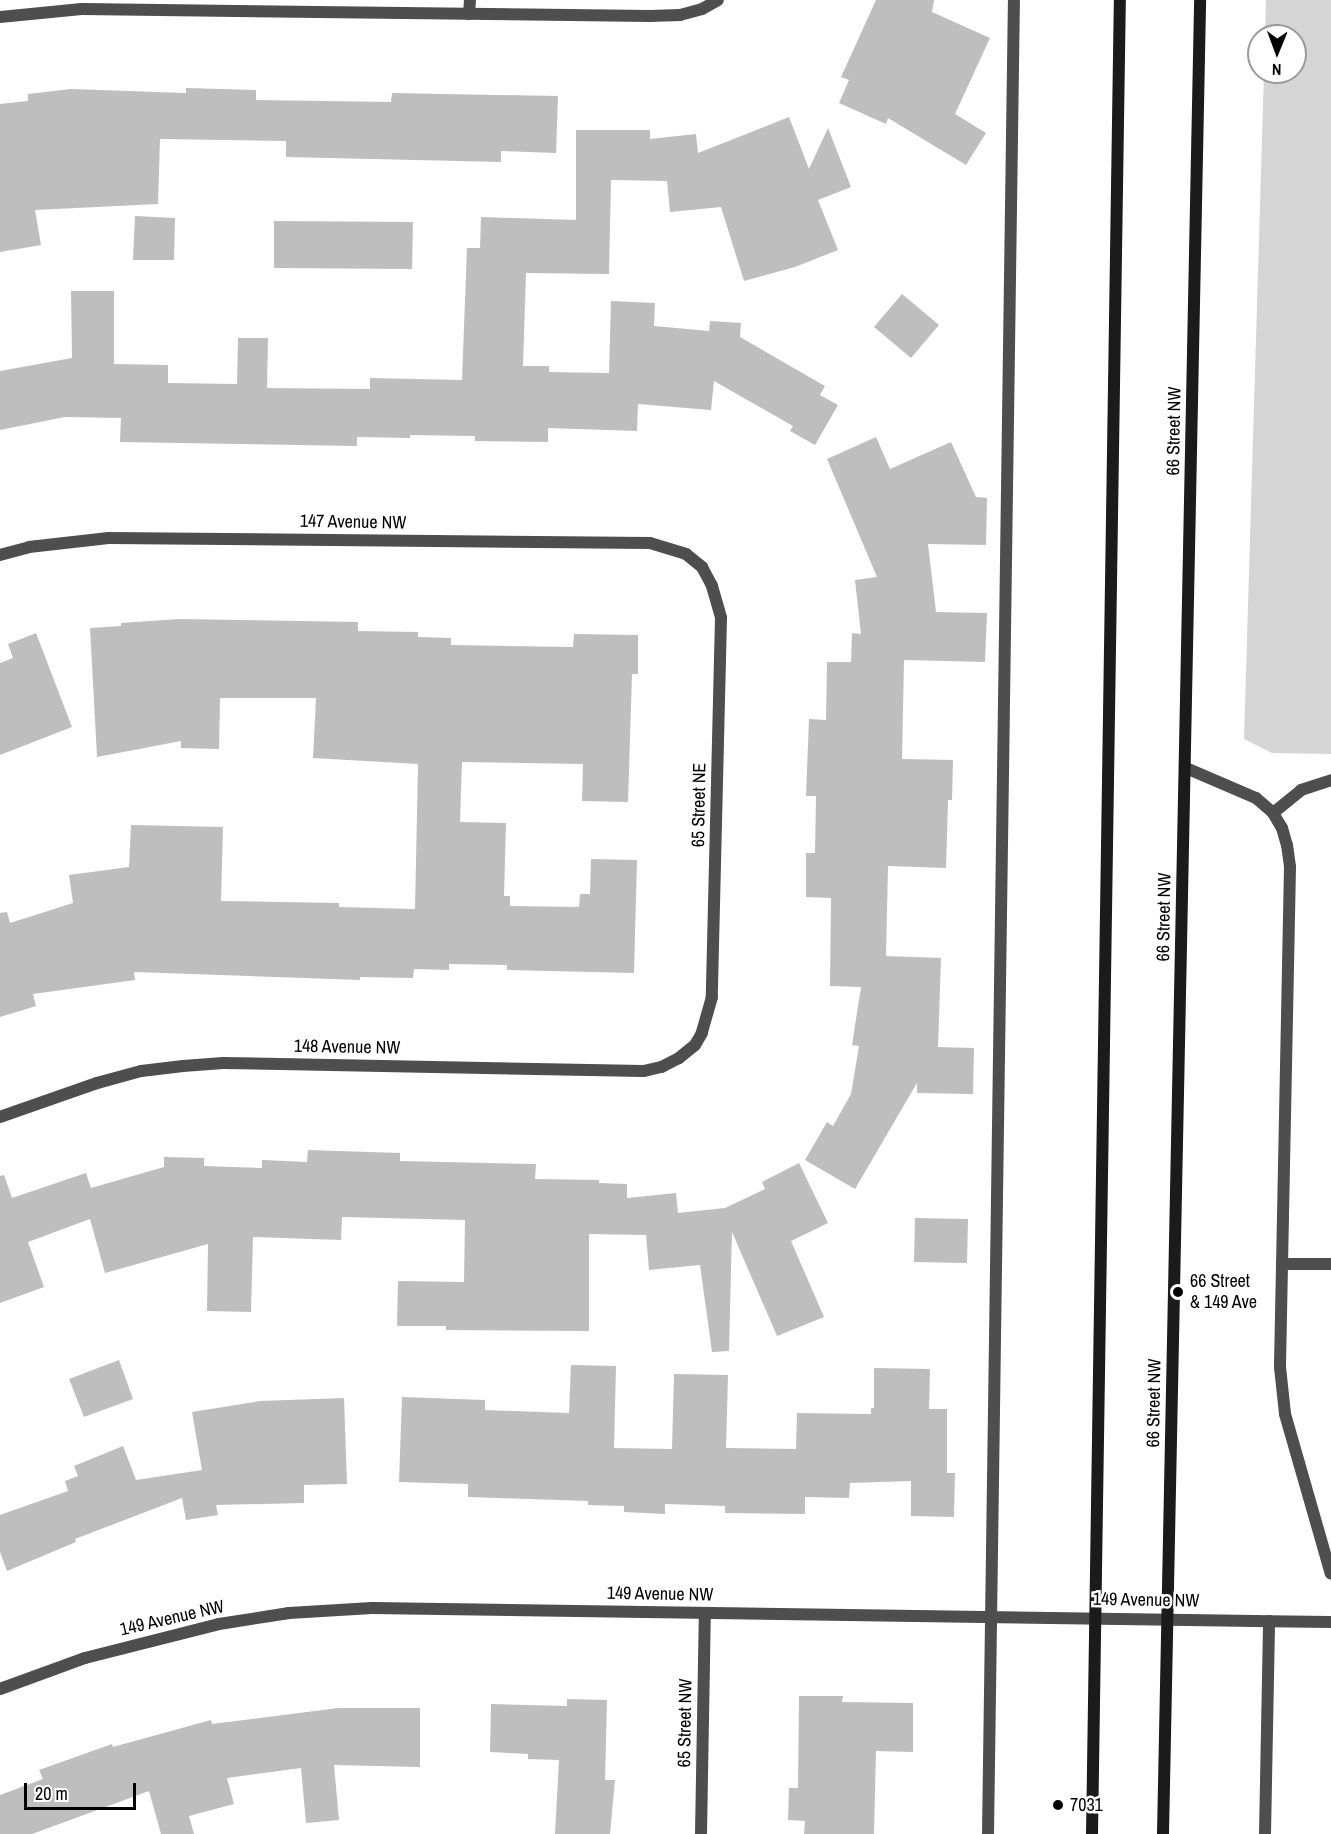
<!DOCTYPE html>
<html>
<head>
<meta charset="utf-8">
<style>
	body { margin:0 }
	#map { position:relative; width:1331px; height:1834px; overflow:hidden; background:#fff; font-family:"Archivo Narrow",sans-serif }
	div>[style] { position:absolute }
	.green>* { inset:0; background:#d5d5d5 }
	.building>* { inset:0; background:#bebebe }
	.service>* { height:12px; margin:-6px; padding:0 6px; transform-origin:6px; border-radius:6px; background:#4e4e4e }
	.minor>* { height:12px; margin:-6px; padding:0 6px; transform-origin:6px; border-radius:6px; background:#4e4e4e }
	.tertiary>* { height:12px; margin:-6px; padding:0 6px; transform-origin:6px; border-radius:6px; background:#4e4e4e }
	.secondary>* { height:12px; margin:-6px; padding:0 6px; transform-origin:6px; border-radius:6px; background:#1b1b1b }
	.dots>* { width:16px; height:16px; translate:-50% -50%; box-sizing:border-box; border:3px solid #fff; border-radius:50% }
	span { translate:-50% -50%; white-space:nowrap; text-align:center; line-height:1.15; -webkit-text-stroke:5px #fff; paint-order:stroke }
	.street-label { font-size:18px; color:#000 }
	.poi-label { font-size:18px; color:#000 }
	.left { translate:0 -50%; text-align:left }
	.north { position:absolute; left:1247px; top:24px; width:60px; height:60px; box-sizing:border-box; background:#fff; border:2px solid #999; border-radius:50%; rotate:181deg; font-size:16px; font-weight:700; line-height:24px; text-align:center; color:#000 }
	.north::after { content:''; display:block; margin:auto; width:21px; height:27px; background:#000; clip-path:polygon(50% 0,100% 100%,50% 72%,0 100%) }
	.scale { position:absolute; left:24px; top:1783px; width:112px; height:27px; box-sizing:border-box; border:3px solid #000; border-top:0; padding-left:8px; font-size:18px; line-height:21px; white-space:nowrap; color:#000; -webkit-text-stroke:4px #fff; paint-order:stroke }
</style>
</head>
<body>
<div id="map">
	<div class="green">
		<div style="clip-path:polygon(1266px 0,1331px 0,1331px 754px,1272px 753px,1244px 739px,1264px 72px,1295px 72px,1295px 36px,1265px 36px)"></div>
	</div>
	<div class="building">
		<div style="clip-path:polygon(876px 0,934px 0,932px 12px,990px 38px,955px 114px,986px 133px,966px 165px,888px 118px,886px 124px,839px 103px,849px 80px,841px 77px)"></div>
		<div style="clip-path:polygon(186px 88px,256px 90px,256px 100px,391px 102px,392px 93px,558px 96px,556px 153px,501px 151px,501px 162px,286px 157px,286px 141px,160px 139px,158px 204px,35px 210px,41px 245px,0 252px,0 104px,28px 101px,28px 94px,71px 89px,186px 93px)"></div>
		<div style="clip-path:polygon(789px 117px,809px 169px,828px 128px,851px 187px,818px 200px,838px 250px,795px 267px,744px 281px,721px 207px,670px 212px,667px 181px,611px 180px,609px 274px,526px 273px,523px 366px,549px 366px,549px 372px,609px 373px,611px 301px,655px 303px,654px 326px,709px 331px,710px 321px,741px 323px,740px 337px,825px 386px,820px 395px,838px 405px,815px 445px,790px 431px,793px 426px,714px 381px,711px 410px,638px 404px,637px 431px,548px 428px,548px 442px,475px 441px,475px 436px,410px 435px,410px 438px,357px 437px,357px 446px,120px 442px,121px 418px,65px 417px,0 430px,0 371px,72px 358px,71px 291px,114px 291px,114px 364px,168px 365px,168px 383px,237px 384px,238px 338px,268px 338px,267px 388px,370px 389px,370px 378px,462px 380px,467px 248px,480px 248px,481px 217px,576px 220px,576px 130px,650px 130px,650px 139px,696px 134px,698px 153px)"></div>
		<div style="clip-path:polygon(135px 216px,175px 218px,174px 260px,133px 260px)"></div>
		<div style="clip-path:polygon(274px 221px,413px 222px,412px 269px,274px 268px)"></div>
		<div style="clip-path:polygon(902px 294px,939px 325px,911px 358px,874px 327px)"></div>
		<div style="clip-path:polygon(876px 437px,890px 469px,951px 442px,976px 497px,987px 498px,986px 545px,928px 544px,936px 612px,987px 613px,985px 662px,904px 660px,902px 759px,953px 760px,952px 800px,948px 800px,946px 868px,888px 866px,886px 956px,941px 958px,938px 1047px,974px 1048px,973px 1094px,917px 1093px,917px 1083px,855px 1189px,805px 1160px,827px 1122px,833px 1126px,851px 1094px,859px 1046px,852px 1045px,861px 987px,830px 986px,831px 898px,806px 897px,806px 853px,815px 853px,816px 796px,806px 796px,809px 719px,826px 720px,827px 662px,851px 662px,852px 633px,861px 634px,855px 580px,877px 577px,827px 459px)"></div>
		<div style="clip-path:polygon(179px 619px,358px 622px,358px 631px,418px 632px,418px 637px,451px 638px,451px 645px,573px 647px,574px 634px,638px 635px,638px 674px,632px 674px,628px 802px,582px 801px,583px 764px,462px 762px,460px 822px,506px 823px,504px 896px,510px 896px,510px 906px,579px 907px,580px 894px,590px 894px,591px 859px,637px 860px,634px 973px,507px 970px,507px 965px,449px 964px,449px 970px,414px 969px,413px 978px,360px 977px,360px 980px,134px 972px,135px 980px,33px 994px,36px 1006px,0 1017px,0 913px,7px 912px,10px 923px,73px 903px,69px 875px,129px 867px,131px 825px,223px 827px,221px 901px,339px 903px,339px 907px,415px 909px,418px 764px,313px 758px,316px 698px,220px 698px,219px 749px,181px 748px,181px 741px,97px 757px,90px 628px,121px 626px,121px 623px)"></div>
		<div style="clip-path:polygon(36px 633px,72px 727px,0 755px,0 663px,13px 658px,8px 644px)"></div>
		<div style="clip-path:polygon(308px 1150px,400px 1153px,400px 1161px,536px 1164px,535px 1179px,599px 1180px,599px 1183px,627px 1184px,627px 1198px,676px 1193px,678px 1213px,725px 1208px,765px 1189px,762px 1182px,799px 1163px,828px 1223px,791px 1241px,824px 1317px,777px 1336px,732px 1232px,729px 1351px,712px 1352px,700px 1265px,649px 1270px,646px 1235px,589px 1234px,589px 1331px,446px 1330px,446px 1326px,397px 1326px,398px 1281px,464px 1282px,465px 1220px,342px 1217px,341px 1240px,253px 1237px,251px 1312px,207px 1311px,208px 1244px,105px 1273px,90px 1219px,28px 1242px,44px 1287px,0 1303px,0 1176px,4px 1175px,12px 1198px,86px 1173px,91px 1188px,164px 1167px,164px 1157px,204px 1158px,204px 1166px,262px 1168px,262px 1160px,307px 1162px)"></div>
		<div style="clip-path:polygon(915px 1218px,968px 1219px,967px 1263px,914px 1262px)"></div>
		<div style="clip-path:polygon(119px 1360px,133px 1399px,84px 1417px,69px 1379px)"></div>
		<div style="clip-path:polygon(571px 1365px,616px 1366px,614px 1448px,672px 1449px,674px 1374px,728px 1375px,726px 1448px,796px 1449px,797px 1413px,871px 1414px,871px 1408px,874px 1408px,874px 1368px,930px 1369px,929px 1409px,947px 1409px,947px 1473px,955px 1473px,954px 1517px,911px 1516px,911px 1481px,850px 1483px,849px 1498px,805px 1497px,805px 1514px,725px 1513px,725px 1506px,665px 1504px,665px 1514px,624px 1512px,624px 1506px,588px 1505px,588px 1501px,468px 1497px,468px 1484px,399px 1482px,402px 1397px,485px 1400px,485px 1410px,569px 1413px)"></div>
		<div style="clip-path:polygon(344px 1398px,347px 1484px,304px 1485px,304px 1503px,216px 1505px,218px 1515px,186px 1520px,182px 1498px,75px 1539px,76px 1542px,7px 1571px,0 1552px,0 1515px,68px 1491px,65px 1481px,78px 1476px,74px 1466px,123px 1446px,136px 1480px,202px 1470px,192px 1412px,260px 1401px)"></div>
		<div style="clip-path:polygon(799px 1696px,843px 1696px,842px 1702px,913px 1703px,913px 1752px,876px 1751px,874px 1834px,804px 1834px,805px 1821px,788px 1820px,789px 1788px,798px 1788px)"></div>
		<div style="clip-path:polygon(567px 1699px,607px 1700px,605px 1780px,615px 1780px,610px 1834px,555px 1834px,559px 1760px,528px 1759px,528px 1754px,490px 1752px,491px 1704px,567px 1706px)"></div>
		<div style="clip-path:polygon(338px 1708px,420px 1708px,420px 1767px,334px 1765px,339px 1820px,306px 1823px,301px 1768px,227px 1778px,234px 1804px,189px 1816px,194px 1834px,161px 1834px,149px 1791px,32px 1834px,0 1834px,0 1795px,43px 1779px,39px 1770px,112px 1744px,113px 1747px,211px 1720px,212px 1724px)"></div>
	</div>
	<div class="service">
		<div style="left:469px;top:14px;width:14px;rotate:-86deg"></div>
		<div style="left:1186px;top:768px;width:76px;rotate:23.2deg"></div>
		<div style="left:1256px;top:798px;width:23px;rotate:41deg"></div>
		<div style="left:1273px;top:813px;width:17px;rotate:59deg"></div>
		<div style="left:1282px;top:828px;width:18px;rotate:74deg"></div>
		<div style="left:1287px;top:845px;width:22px;rotate:82deg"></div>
		<div style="left:1290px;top:867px;width:500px;rotate:91.15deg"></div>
		<div style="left:1280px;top:1367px;width:47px;rotate:83.9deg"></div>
		<div style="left:1285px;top:1414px;width:166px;rotate:74deg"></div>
		<div style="left:1273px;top:813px;width:36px;rotate:-39deg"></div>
		<div style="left:1301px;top:790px;width:32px;rotate:-18deg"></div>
		<div style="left:1282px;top:1264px;width:49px"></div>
		<div style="left:988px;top:1834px;width:1834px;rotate:-89.19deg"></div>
		<div style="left:1265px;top:1834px;width:213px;rotate:-88.9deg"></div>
	</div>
	<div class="minor">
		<div style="left:0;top:17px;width:82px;rotate:-5.6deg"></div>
		<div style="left:82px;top:9px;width:568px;rotate:0.71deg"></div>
		<div style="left:650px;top:16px;width:30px;rotate:-2deg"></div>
		<div style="left:680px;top:15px;width:23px;rotate:-15deg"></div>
		<div style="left:702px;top:9px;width:18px;rotate:-29deg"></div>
		<div style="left:0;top:555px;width:30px;rotate:-15deg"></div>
		<div style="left:29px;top:547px;width:80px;rotate:-6.5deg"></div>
		<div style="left:108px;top:538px;width:542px;rotate:0.53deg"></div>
		<div style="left:650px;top:543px;width:38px;rotate:17deg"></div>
		<div style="left:686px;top:554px;width:21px;rotate:39deg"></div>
		<div style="left:702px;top:567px;width:21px;rotate:62deg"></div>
		<div style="left:712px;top:586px;width:33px;rotate:74deg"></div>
		<div style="left:721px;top:618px;width:379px;rotate:91.4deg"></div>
		<div style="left:712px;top:997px;width:37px;rotate:106deg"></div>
		<div style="left:702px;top:1033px;width:14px;rotate:120deg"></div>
		<div style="left:695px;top:1045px;width:21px;rotate:141deg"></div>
		<div style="left:679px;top:1058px;width:20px;rotate:153deg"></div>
		<div style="left:661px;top:1067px;width:18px;rotate:167deg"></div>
		<div style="left:643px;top:1071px;width:420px;rotate:-178.9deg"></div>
		<div style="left:223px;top:1063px;width:40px;rotate:175.7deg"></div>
		<div style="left:183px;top:1066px;width:42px;rotate:173.2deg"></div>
		<div style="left:141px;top:1071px;width:46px;rotate:164.7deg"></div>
		<div style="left:97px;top:1083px;width:103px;rotate:160.7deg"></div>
		<div style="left:701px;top:1834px;width:221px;rotate:-89deg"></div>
	</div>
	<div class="tertiary">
		<div style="left:0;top:1689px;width:90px;rotate:-20deg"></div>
		<div style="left:85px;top:1658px;width:138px;rotate:-14.2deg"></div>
		<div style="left:219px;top:1624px;width:71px;rotate:-8.9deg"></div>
		<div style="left:289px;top:1613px;width:83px;rotate:-3.4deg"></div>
		<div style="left:372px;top:1608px;width:959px;rotate:0.84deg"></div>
	</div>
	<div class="secondary">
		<div style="left:1092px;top:1834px;width:1834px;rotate:-89.13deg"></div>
		<div style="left:1163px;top:1834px;width:1834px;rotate:-88.84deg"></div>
	</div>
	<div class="dots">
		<div style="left:1178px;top:1292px;background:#000"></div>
		<div style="left:1058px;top:1805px;background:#000"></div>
	</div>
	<div class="street-label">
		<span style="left:1174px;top:431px;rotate:-89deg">66 Street NW</span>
		<span style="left:353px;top:522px;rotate:1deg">147 Avenue NW</span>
		<span style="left:699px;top:805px;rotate:-89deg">65 Street NE</span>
		<span style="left:1164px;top:917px;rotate:-89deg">66 Street NW</span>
		<span style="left:347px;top:1047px;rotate:1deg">148 Avenue NW</span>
		<span style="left:1154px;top:1403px;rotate:-89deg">66 Street NW</span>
		<span style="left:660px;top:1594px;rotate:1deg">149 Avenue NW</span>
		<span style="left:1146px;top:1600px;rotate:1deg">149 Avenue NW</span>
		<span style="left:172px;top:1618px;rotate:-13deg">149 Avenue NW</span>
		<span style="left:685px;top:1723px;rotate:-89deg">65 Street NW</span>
	</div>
	<div class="poi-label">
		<span class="left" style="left:1190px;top:1292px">66 Street<br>&amp; 149 Ave</span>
		<span class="left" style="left:1070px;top:1805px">7031</span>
	</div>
	<div class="north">N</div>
	<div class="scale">20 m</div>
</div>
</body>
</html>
